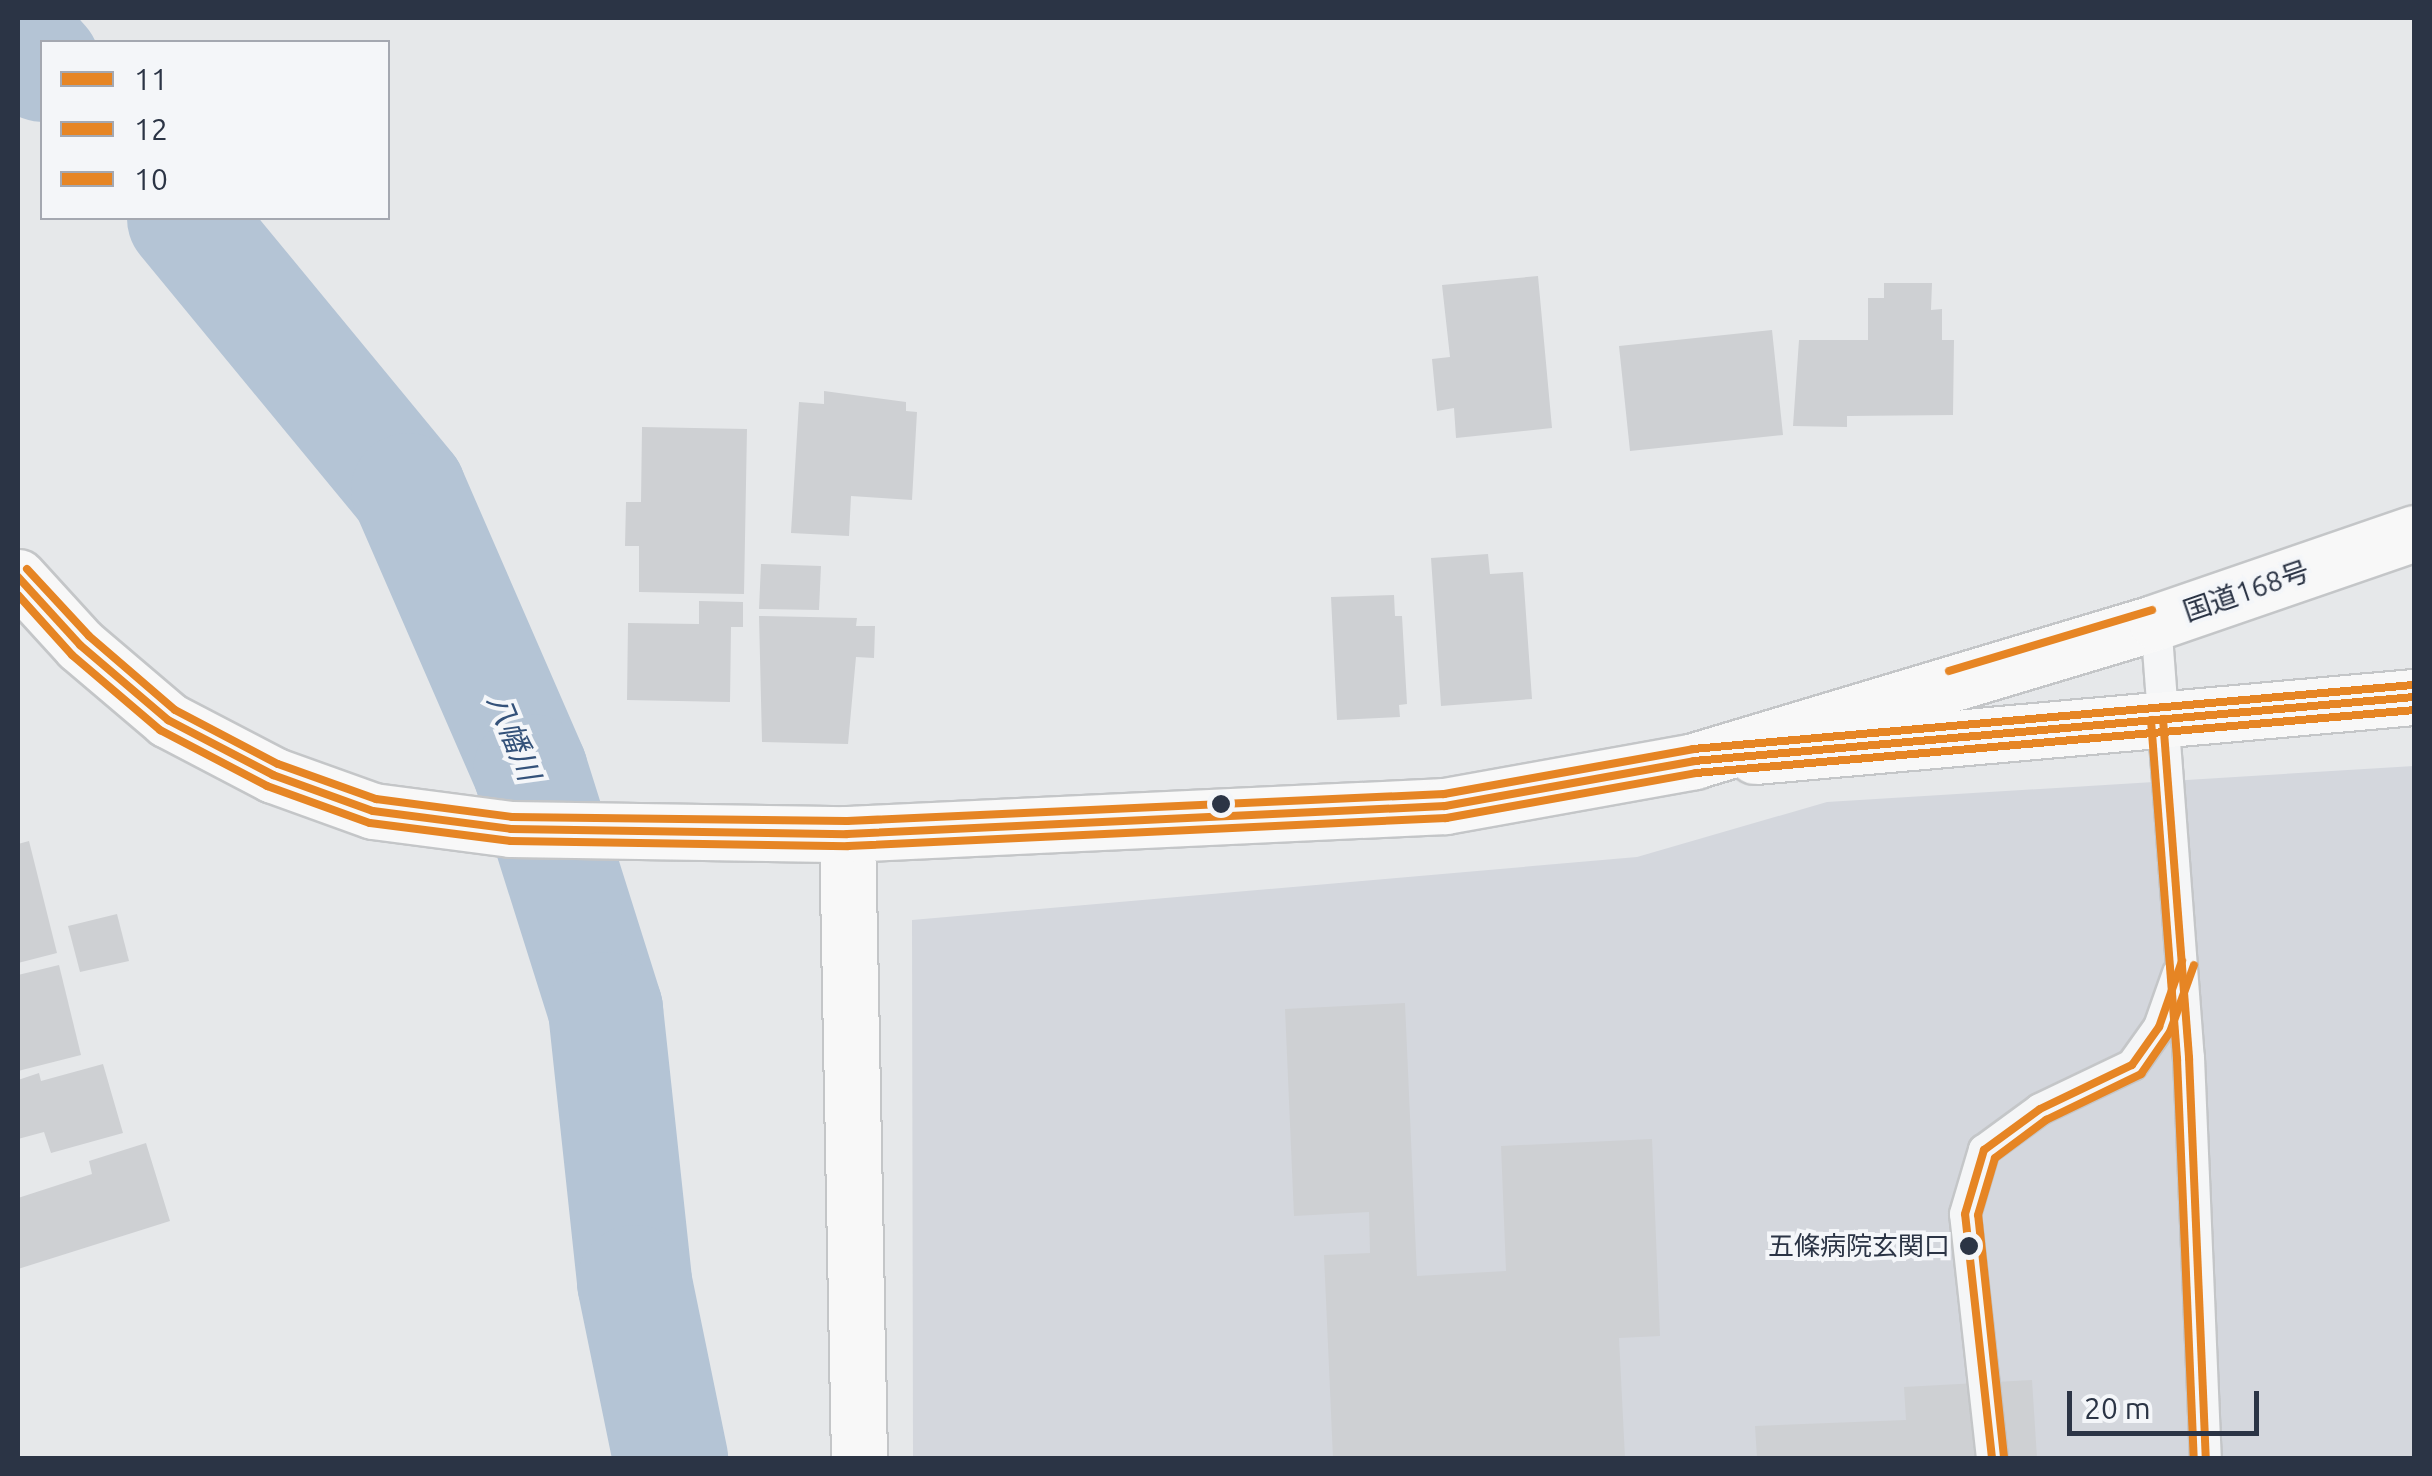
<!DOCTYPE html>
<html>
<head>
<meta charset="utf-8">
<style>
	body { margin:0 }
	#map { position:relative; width:2432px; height:1476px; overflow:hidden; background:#e6e8ea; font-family:Ubuntu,"Noto Sans JP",sans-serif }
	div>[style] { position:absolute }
	.built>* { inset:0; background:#d4d7dd }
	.river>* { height:115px; margin:-57.5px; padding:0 57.5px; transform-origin:57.5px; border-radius:57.5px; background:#b4c4d5 }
	.building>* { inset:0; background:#ced0d3 }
	.roads { filter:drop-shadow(2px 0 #c4c6c8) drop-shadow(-2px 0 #c4c6c8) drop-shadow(0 2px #c4c6c8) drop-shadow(0 -2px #c4c6c8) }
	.lane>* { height:30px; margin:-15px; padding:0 15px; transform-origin:15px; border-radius:15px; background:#f5f6f7 }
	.secondary>* { height:55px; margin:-27.5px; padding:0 27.5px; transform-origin:27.5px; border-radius:27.5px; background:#f8f8f8 }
	.highway>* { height:55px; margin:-27.5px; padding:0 27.5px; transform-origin:27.5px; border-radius:27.5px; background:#f8f8f8 }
	.bus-1>* { height:8px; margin:-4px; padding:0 4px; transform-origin:4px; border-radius:4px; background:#e68524 }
	.bus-2>* { height:8px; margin:-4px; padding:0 4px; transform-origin:4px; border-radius:4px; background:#e68524 }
	.bus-3>* { height:8px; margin:-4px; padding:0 4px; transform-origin:4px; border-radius:4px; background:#e68524 }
	.dots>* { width:28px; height:28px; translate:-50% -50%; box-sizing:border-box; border:5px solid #f4f6f9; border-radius:50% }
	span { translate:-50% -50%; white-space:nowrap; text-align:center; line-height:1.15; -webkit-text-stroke:8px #f4f6f9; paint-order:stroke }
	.bus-label { font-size:26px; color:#2b3445 }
	.right { translate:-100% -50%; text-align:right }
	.street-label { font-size:28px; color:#2b3445 }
	.water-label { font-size:30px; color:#34527a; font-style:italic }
	.frame { position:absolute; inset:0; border:20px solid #2b3445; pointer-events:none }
	.legend { position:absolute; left:40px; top:40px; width:350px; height:180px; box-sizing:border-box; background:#f4f6f9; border:2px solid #a4a8b1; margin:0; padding:12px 18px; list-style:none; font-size:30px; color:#2b3445 }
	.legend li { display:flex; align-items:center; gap:20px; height:50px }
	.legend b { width:50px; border:2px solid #a4a8b1 }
	.scale { position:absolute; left:2067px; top:1391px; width:192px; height:45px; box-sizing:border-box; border:5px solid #2b3445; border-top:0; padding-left:12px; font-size:30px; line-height:35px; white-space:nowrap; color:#2b3445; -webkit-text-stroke:8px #f4f6f9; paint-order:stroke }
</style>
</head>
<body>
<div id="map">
	<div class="built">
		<div style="clip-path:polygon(2414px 766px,2414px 1458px,913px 1458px,912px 920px,1637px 857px,1827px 802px)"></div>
	</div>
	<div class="river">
		<div style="left:18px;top:37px;width:36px;rotate:48deg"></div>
		<div style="left:184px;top:218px;width:352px;rotate:50.5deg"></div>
		<div style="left:408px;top:490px;width:306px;rotate:66.5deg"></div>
		<div style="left:530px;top:771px;width:250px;rotate:72.5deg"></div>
		<div style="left:605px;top:1009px;width:275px;rotate:83.9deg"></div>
		<div style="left:634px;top:1282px;width:180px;rotate:78.4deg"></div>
	</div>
	<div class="building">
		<div style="clip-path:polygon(1538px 276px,1552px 428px,1456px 438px,1454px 408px,1437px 411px,1432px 359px,1450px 357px,1442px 285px)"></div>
		<div style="clip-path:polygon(1884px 283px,1932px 283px,1931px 310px,1942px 309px,1942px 340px,1954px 340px,1953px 415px,1847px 416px,1847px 427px,1793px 426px,1799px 340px,1868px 340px,1868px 298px,1884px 298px)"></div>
		<div style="clip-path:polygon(1772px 330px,1783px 435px,1630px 451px,1619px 346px)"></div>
		<div style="clip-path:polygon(824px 391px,906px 402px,906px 411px,917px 412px,912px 500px,851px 496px,849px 536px,791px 533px,799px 402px,824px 404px)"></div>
		<div style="clip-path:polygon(642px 427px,747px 429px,744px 594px,639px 592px,639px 546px,625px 546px,626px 502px,641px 502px)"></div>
		<div style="clip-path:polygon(1488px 554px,1490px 574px,1523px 572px,1532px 699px,1441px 706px,1431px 558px)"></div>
		<div style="clip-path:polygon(761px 564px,821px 566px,819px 610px,759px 609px)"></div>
		<div style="clip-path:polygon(1394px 595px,1395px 616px,1402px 616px,1407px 704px,1399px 705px,1400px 717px,1337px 720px,1331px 597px)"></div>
		<div style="clip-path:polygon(699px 601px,743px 602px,743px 627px,731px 627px,730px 702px,627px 700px,628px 623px,699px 624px)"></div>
		<div style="clip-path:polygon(759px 616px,857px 618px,856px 626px,875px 626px,874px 658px,856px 657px,848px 744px,762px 742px)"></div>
		<div style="clip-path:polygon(29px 841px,57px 953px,18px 963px,18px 844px)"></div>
		<div style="clip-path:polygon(117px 914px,129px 961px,80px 972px,68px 926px)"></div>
		<div style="clip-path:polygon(59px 965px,81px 1055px,18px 1071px,18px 975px)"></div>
		<div style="clip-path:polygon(1405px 1003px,1417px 1276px,1506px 1271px,1501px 1146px,1652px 1139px,1660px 1336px,1619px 1338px,1625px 1458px,1333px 1458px,1324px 1255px,1370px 1253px,1369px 1212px,1294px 1216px,1285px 1009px)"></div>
		<div style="clip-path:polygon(103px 1064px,123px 1133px,51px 1153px,44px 1132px,18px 1139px,18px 1080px,39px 1073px,41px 1081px)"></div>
		<div style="clip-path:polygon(146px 1143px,170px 1221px,18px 1269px,18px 1198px,92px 1174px,89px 1161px)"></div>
		<div style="clip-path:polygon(2032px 1380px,2037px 1458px,1757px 1458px,1755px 1426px,1906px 1420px,1904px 1387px)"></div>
	</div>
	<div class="roads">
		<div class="lane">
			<div style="left:2156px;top:622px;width:437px;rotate:85.7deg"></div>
			<div style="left:2189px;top:1058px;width:400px;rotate:87.6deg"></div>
			<div style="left:1992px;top:1458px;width:245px;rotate:-96.3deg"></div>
			<div style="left:1965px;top:1214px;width:67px;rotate:-73.5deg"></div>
			<div style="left:1984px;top:1150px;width:69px;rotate:-36.2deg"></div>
			<div style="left:2040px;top:1109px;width:102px;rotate:-25.6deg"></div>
			<div style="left:2132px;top:1065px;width:47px;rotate:-54.6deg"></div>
			<div style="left:2159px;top:1027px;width:57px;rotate:-70.6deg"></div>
		</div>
		<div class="secondary">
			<div style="left:1755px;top:756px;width:662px;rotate:-5.12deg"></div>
			<div style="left:847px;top:834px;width:624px;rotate:88.9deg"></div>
		</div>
		<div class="highway">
			<div style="left:18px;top:577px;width:92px;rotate:47.6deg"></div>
			<div style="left:80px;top:645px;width:116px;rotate:40.4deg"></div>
			<div style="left:168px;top:720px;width:119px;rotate:27.6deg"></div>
			<div style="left:273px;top:775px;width:106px;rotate:19.8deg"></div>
			<div style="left:373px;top:811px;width:139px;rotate:7.4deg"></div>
			<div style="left:511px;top:829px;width:336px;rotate:0.9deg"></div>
			<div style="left:847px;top:834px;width:599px;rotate:-2.68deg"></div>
			<div style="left:1445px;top:806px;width:253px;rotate:-10.2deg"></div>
			<div style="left:1694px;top:761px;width:482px;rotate:-16.7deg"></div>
			<div style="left:2156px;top:622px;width:273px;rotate:-19deg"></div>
		</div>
	</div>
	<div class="bus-1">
		<div style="left:18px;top:577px;width:92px;rotate:47.6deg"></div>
		<div style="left:80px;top:645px;width:116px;rotate:40.4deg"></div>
		<div style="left:168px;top:720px;width:119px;rotate:27.6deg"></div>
		<div style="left:273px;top:775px;width:106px;rotate:19.8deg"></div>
		<div style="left:373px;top:811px;width:139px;rotate:7.4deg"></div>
		<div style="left:511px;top:829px;width:336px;rotate:0.9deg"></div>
		<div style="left:847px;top:834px;width:599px;rotate:-2.68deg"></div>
		<div style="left:1445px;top:806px;width:253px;rotate:-10.2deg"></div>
		<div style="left:1694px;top:761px;width:723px;rotate:-5.08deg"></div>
		<div style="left:2163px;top:719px;width:340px;rotate:85.6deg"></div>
		<div style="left:2189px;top:1058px;width:400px;rotate:87.6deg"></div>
		<div style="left:1992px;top:1458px;width:245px;rotate:-96.3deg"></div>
		<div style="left:1965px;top:1214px;width:67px;rotate:-73.5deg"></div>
		<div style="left:1984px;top:1150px;width:69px;rotate:-36.2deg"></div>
		<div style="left:2040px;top:1109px;width:102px;rotate:-25.6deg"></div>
		<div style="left:2132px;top:1065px;width:47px;rotate:-54.6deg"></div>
		<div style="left:2159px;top:1027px;width:70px;rotate:-70.8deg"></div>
	</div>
	<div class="bus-2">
		<div style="left:18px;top:595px;width:81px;rotate:48deg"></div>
		<div style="left:72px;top:655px;width:116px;rotate:40.4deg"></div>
		<div style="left:160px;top:730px;width:121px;rotate:27.6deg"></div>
		<div style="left:267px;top:786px;width:109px;rotate:19.8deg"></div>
		<div style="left:370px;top:823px;width:142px;rotate:7.3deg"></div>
		<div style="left:511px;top:841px;width:337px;rotate:0.9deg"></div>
		<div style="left:848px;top:846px;width:599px;rotate:-2.68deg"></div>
		<div style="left:1446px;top:818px;width:254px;rotate:-10.2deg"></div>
		<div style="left:1696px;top:773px;width:721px;rotate:-5.01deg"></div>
		<div style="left:2151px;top:720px;width:340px;rotate:85.6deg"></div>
		<div style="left:2177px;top:1059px;width:399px;rotate:87.6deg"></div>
		<div style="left:2004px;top:1457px;width:243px;rotate:-96.1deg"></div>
		<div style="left:1978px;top:1215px;width:59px;rotate:-73.4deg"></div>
		<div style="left:1995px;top:1158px;width:64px;rotate:-36.7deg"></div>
		<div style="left:2046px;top:1120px;width:106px;rotate:-25.8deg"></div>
		<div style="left:2141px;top:1074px;width:51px;rotate:-55.4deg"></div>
		<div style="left:2170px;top:1032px;width:71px;rotate:-70.3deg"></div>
	</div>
	<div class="bus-3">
		<div style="left:27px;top:569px;width:91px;rotate:47.2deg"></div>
		<div style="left:89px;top:636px;width:113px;rotate:40.7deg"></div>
		<div style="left:175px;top:710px;width:116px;rotate:27.7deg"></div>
		<div style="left:278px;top:764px;width:104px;rotate:19.7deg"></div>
		<div style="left:376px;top:799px;width:137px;rotate:7.5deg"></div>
		<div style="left:512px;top:817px;width:335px;rotate:0.7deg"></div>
		<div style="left:847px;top:821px;width:598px;rotate:-2.59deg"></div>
		<div style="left:1444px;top:794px;width:253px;rotate:-10.2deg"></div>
		<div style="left:1693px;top:749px;width:723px;rotate:-5.08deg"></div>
		<div style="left:1949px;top:671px;width:212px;rotate:-16.7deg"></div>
	</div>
	<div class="dots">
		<div style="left:1221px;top:804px;background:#2b3445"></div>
		<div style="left:1969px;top:1246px;background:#2b3445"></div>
	</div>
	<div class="bus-label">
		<span class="right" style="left:1950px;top:1246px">五條病院玄関口</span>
	</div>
	<div class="street-label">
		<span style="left:2246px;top:591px;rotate:-19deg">国道168号</span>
	</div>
	<div class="water-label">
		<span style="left:514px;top:737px;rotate:68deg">八幡川</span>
	</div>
	<div class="frame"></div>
	<ul class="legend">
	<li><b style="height:12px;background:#e68524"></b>11</li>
	<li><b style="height:12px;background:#e68524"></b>12</li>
	<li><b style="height:12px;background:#e68524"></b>10</li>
	</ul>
	<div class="scale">20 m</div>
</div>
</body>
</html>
